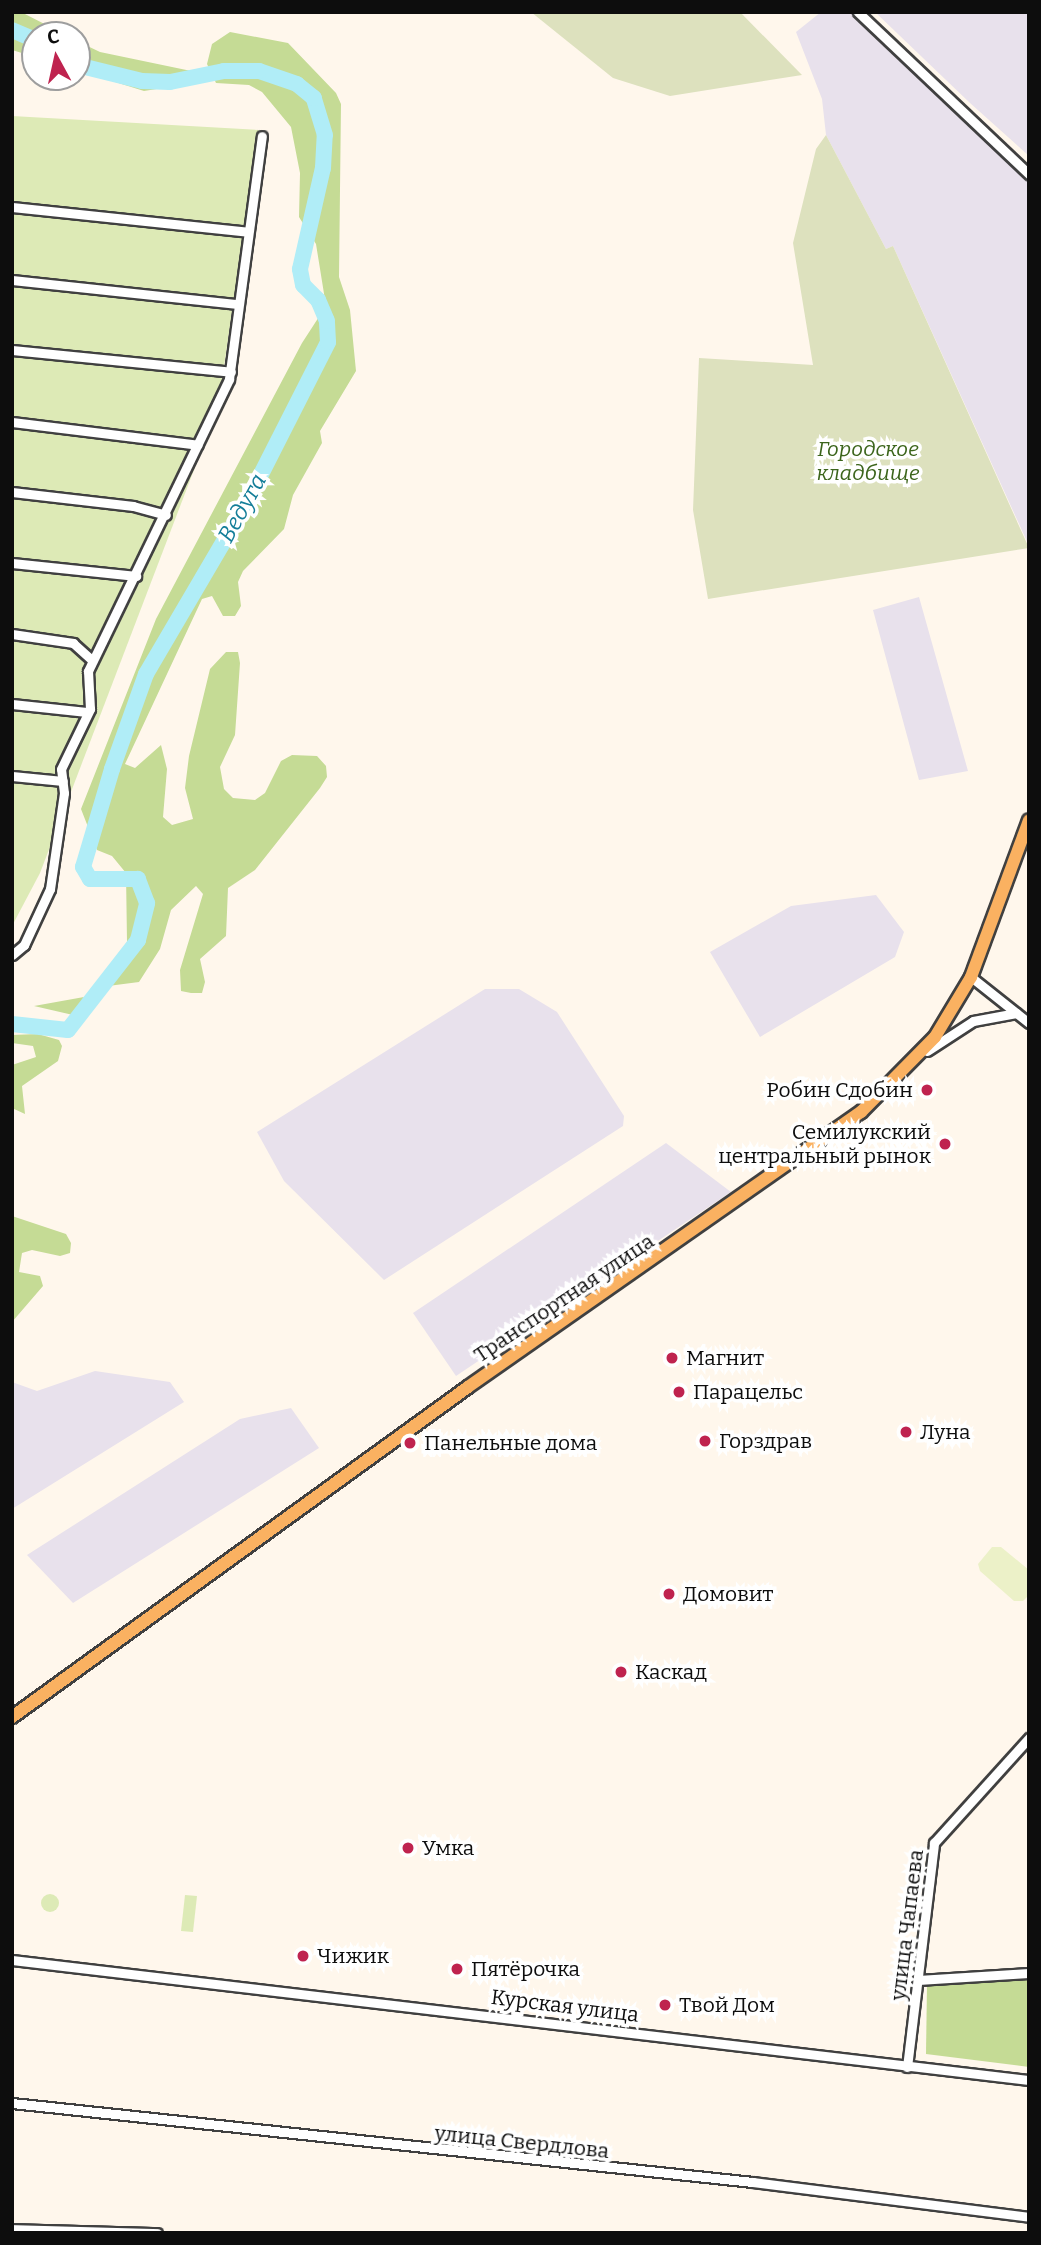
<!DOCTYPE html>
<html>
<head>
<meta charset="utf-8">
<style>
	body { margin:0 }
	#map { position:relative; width:1041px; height:2245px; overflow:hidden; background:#fff7ec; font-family:Bitter,serif }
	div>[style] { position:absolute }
	.industrial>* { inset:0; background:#e8e1ec }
	.green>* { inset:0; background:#ddeab6 }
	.round { border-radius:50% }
	.forest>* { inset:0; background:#c5db95 }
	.cemetery>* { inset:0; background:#dde1be }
	.pitch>* { inset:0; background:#ecf1c8 }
	.river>* { height:16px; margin:-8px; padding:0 8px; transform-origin:8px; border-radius:8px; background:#b0edf7 }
	.roads { filter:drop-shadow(2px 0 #404040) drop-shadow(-2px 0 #404040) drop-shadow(0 2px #404040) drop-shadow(0 -2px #404040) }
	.minor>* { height:9px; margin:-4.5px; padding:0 4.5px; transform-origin:4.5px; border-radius:4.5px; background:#fff }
	.major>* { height:12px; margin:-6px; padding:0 6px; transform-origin:6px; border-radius:6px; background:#fab161 }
	.dots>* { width:19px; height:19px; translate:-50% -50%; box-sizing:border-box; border:4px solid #fff; border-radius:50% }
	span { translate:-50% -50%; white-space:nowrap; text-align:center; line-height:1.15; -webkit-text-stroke:7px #fff; paint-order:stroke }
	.park-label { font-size:21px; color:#3c651c; font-style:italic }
	.poi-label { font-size:21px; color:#0d0d0d }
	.right { translate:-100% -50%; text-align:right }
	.left { translate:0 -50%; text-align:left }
	.street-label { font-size:21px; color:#0d0d0d }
	.water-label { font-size:23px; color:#147e99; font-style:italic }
	.frame { position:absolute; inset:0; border:14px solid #0d0d0d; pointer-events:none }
	.north { position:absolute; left:21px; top:21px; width:70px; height:70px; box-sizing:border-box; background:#fff; border:2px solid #9e9e9e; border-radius:50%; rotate:352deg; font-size:19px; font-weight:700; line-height:28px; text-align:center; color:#0d0d0d }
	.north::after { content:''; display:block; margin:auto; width:24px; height:32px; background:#bf234f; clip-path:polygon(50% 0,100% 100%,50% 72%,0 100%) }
</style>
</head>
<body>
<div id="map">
	<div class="industrial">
		<div style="clip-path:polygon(821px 12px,863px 12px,1029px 180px,1029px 546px,893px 246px,886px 249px,826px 135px,822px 99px,796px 32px)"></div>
		<div style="clip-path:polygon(875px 12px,1029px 12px,1029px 156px,970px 103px)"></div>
		<div style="clip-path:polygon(919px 597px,968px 771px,919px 780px,873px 610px)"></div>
		<div style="clip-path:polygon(876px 895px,904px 932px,895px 957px,760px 1037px,710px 952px,791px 906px)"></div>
		<div style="clip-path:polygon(485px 989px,519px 989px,557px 1012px,624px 1116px,623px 1126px,384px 1280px,284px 1181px,257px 1132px)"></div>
		<div style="clip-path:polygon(666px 1143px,731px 1192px,456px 1376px,413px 1313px)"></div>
		<div style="clip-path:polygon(95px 1371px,170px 1382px,184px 1402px,12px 1509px,12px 1382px,37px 1391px)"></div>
		<div style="clip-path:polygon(291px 1408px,319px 1448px,73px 1603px,27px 1555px,240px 1419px)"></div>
	</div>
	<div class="green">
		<div style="clip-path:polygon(12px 116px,259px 130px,218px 407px,40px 873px,12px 926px)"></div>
		<div class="round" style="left:41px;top:1894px;width:18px;height:18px"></div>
		<div style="clip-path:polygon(185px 1895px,197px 1896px,193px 1932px,181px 1931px)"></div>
	</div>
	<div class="forest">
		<div style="clip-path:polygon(12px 12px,21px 12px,66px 35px,35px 35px,35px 57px,12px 50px)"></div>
		<div style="clip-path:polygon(230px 32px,288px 43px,336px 93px,341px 104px,339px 277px,350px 310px,356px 371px,320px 431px,322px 443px,293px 495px,284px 529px,243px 571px,238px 582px,241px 606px,235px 616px,223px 616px,212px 596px,202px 599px,125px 764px,135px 768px,161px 745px,167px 769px,163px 817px,172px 825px,193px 819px,185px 788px,189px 756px,210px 669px,226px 652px,238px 652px,240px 663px,235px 735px,220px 767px,224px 789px,233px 798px,255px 800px,265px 793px,281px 761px,292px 755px,317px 756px,326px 766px,327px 777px,320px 788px,255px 870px,228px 888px,226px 936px,200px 959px,205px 982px,202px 993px,191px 993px,181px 991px,180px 970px,203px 894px,196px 886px,171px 910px,160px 949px,139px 982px,108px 986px,116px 977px,127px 942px,126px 873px,112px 856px,97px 850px,81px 809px,156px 619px,302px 343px,326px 306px,316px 244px,299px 217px,300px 173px,291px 127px,262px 92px,249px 85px,216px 83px,207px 64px,212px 44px)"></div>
		<div style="clip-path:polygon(77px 41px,100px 52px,196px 72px,188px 84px,144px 91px,77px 70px)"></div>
		<div style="clip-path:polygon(84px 997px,73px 1015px,34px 1006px)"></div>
		<div style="clip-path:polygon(38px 1034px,59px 1040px,62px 1046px,58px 1061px,22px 1086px,25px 1114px,12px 1108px,12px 1065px,36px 1057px,33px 1046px,12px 1043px,12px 1035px)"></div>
		<div style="clip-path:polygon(12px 1216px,66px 1234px,71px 1243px,70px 1253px,60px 1256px,32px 1250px,22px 1253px,19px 1272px,40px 1276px,43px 1286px,12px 1322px)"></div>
		<div style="clip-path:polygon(1029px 1979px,1029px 2067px,926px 2054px,927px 1985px)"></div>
	</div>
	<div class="cemetery">
		<div style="clip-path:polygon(531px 12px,740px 12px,802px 75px,670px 96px,613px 78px)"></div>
		<div style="clip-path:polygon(826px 135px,886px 249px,893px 246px,1029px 548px,708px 599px,693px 510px,699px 358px,813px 365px,793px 243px,816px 149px)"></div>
	</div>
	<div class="pitch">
		<div style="clip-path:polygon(992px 1547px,1001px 1547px,1029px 1570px,1029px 1595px,1023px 1601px,1014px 1601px,980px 1571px,978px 1564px)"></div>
	</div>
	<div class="river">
		<div style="left:12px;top:30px;width:25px;rotate:23deg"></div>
		<div style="left:12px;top:1024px;width:56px;rotate:6.1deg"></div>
		<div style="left:68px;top:1030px;width:114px;rotate:-52.1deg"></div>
		<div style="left:138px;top:940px;width:38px;rotate:-76deg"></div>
		<div style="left:147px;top:903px;width:26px;rotate:-111deg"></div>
		<div style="left:138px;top:879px;width:48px;rotate:180deg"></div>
		<div style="left:90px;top:879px;width:14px;rotate:-120deg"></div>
		<div style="left:83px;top:867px;width:102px;rotate:-73.5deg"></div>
		<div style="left:112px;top:769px;width:101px;rotate:-70.3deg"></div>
		<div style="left:146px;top:674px;width:199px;rotate:-59.6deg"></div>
		<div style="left:247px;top:502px;width:179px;rotate:-63.1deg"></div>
		<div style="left:328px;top:342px;width:21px;rotate:-93deg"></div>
		<div style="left:327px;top:321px;width:23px;rotate:-113deg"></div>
		<div style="left:318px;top:300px;width:21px;rotate:-135deg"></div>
		<div style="left:303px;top:285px;width:16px;rotate:-101deg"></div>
		<div style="left:300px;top:269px;width:104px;rotate:-77.2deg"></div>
		<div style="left:323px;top:168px;width:33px;rotate:-87deg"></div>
		<div style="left:325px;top:135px;width:39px;rotate:-107deg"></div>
		<div style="left:314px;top:98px;width:22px;rotate:-141deg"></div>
		<div style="left:297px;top:84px;width:40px;rotate:-161.1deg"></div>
		<div style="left:259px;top:71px;width:35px;rotate:180deg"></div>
		<div style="left:224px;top:71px;width:55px;rotate:168.5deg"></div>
		<div style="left:170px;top:82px;width:28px;rotate:-178deg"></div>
		<div style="left:142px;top:81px;width:67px;rotate:-166.2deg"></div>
	</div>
	<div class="roads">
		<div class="minor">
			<div style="left:858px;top:12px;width:236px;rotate:43.5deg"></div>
			<div style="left:12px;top:207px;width:237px;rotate:6deg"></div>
			<div style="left:12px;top:280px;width:227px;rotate:6.1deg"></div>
			<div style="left:12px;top:350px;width:220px;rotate:5.7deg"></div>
			<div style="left:12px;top:422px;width:187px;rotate:7deg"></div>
			<div style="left:12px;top:492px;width:122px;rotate:6.6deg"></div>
			<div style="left:133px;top:506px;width:34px;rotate:15deg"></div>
			<div style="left:12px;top:563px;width:125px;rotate:6deg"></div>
			<div style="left:12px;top:634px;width:62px;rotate:8.4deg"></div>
			<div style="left:73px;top:643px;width:25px;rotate:42deg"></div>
			<div style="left:12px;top:704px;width:75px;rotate:6.1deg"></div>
			<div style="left:12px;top:776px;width:51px;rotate:5.6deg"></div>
			<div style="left:12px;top:955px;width:16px;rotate:-40deg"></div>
			<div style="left:24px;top:945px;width:62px;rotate:-65.1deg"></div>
			<div style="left:50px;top:889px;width:97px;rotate:-81.7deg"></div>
			<div style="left:64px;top:793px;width:24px;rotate:-97deg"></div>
			<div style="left:61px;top:769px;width:67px;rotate:-64.2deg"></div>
			<div style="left:90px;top:709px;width:38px;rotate:-93deg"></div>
			<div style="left:88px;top:671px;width:324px;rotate:-64.2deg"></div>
			<div style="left:229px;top:379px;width:245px;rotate:-82.3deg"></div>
			<div style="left:971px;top:977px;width:74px;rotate:38.4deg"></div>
			<div style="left:927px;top:1051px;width:55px;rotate:-33.1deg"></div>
			<div style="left:973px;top:1021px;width:44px;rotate:-10.5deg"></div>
			<div style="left:12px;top:1960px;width:1024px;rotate:6.73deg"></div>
			<div style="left:918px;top:1980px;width:111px;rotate:-3.6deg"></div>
			<div style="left:907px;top:2067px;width:226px;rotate:-83.1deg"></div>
			<div style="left:934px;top:1843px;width:142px;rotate:-47.9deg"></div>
			<div style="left:12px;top:2103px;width:745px;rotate:6.09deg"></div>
			<div style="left:753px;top:2182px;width:278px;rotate:7.2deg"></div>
			<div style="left:12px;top:2229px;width:145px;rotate:1.6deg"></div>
		</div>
		<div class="major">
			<div style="left:12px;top:1717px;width:563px;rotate:-35.89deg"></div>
			<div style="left:468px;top:1387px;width:480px;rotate:-35deg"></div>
			<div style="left:861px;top:1112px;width:105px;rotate:-45.4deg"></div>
			<div style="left:935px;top:1037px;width:70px;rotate:-59deg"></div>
			<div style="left:971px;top:977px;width:167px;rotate:-69.7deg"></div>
		</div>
	</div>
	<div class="dots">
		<div style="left:927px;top:1090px;background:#bf234f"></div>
		<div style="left:945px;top:1144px;background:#bf234f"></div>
		<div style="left:672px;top:1358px;background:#bf234f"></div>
		<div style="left:679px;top:1392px;background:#bf234f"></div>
		<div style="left:906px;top:1432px;background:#bf234f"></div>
		<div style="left:705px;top:1441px;background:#bf234f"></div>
		<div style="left:410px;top:1443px;background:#bf234f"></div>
		<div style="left:669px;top:1594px;background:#bf234f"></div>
		<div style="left:621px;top:1672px;background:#bf234f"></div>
		<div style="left:408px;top:1848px;background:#bf234f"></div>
		<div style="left:303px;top:1956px;background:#bf234f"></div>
		<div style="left:457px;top:1969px;background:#bf234f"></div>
		<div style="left:665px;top:2005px;background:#bf234f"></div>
	</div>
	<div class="park-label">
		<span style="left:868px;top:461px">Городское<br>кладбище</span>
	</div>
	<div class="poi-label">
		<span class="right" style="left:913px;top:1090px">Робин Сдобин</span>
		<span class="right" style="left:931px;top:1144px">Семилукский<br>центральный рынок</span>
		<span class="left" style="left:686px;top:1358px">Магнит</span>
		<span class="left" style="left:693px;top:1392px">Парацельс</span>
		<span class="left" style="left:920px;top:1432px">Луна</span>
		<span class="left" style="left:719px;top:1441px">Горздрав</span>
		<span class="left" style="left:424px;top:1443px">Панельные дома</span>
		<span class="left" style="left:683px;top:1594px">Домовит</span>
		<span class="left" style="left:635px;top:1672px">Каскад</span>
		<span class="left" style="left:422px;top:1848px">Умка</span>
		<span class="left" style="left:317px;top:1956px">Чижик</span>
		<span class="left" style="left:471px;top:1969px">Пятёрочка</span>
		<span class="left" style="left:679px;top:2005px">Твой Дом</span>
	</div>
	<div class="street-label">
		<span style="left:564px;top:1298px;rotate:-34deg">Транспортная улица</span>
		<span style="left:907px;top:1925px;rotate:-83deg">улица Чапаева</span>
		<span style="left:565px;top:2006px;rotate:7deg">Курская улица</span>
		<span style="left:522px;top:2142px;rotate:6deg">улица Свердлова</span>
	</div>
	<div class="water-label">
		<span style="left:242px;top:508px;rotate:-61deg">Ведуга</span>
	</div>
	<div class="frame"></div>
	<div class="north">С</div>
</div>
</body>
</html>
